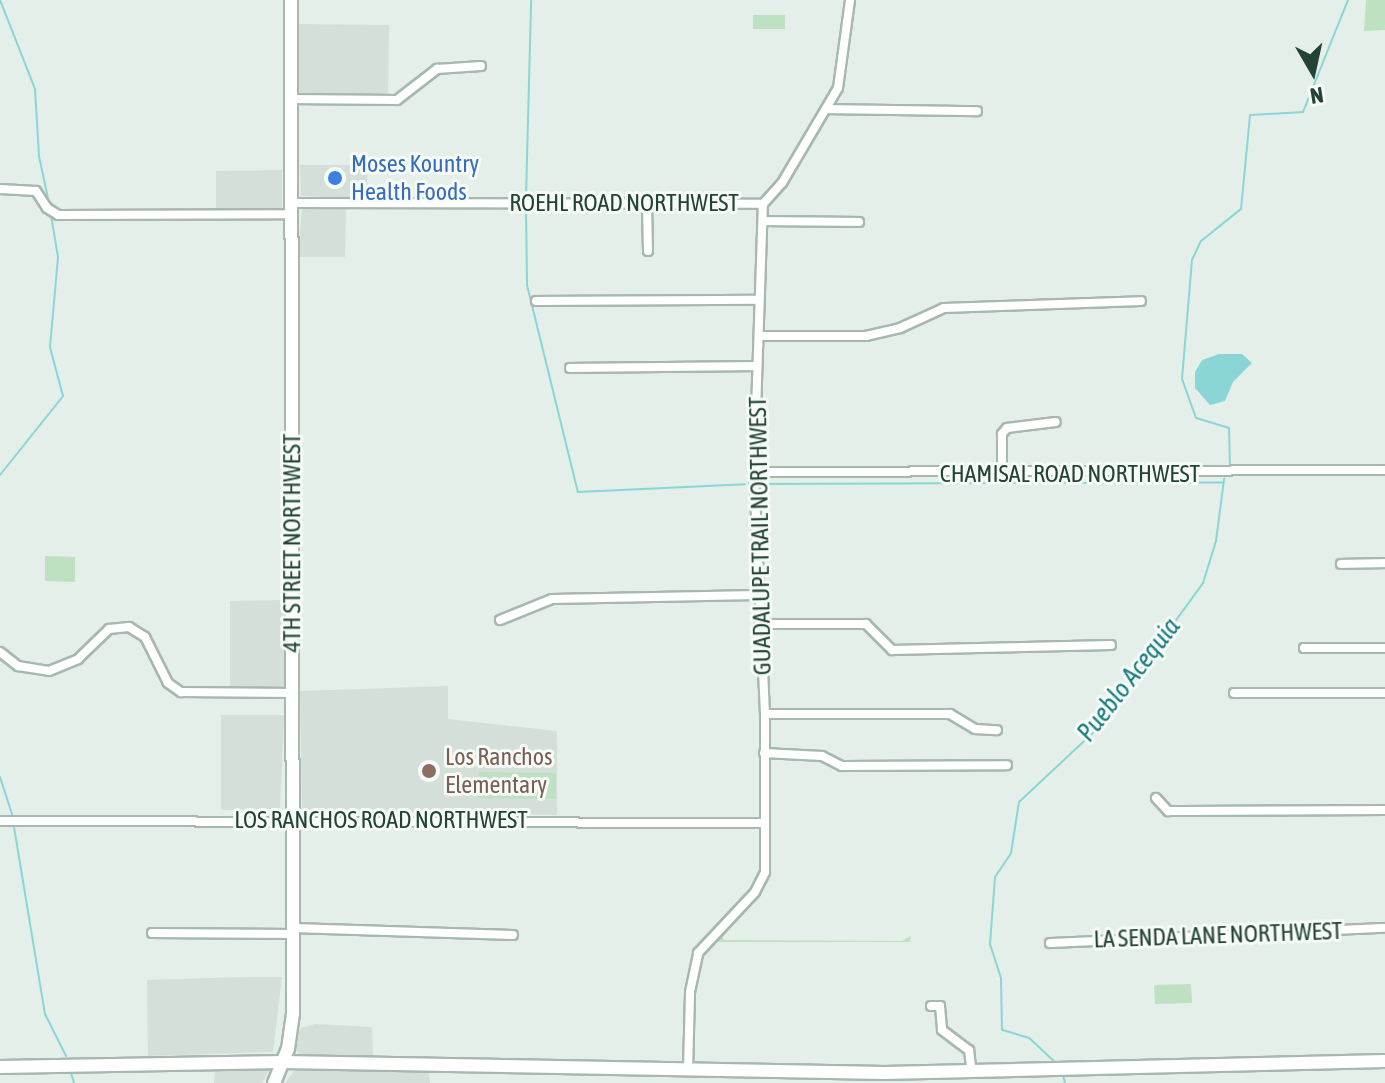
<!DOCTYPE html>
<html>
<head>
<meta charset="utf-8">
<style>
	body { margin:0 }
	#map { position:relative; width:1385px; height:1083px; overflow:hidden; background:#e5efe9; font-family:"Asap Condensed",sans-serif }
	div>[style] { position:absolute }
	.built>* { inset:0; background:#d3dfd8 }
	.green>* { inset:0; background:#bde1c1 }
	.water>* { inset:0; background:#8ad6d7 }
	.stream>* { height:2px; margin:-1px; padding:0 1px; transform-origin:1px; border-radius:1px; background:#8ad6d7 }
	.roads { filter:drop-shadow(2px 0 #a7b8af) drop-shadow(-2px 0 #a7b8af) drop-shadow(0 2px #a7b8af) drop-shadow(0 -2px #a7b8af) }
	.street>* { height:8px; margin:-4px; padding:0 4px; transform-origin:4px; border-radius:4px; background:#fff }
	.secondary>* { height:12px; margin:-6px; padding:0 6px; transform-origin:6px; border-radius:6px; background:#fff }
	.dots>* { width:22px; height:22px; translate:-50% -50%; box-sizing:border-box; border:4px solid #f6fbf8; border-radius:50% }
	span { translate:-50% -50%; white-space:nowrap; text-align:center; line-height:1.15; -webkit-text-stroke:6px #f6fbf8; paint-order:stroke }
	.shop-label { font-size:24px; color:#366cbe }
	.left { translate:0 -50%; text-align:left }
	.street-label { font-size:24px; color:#224335 }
	.education-label { font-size:24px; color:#785e54 }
	.water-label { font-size:26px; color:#177c7e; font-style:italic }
	.north { position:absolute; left:1273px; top:32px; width:80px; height:80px; -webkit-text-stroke:6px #f6fbf8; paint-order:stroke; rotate:171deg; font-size:22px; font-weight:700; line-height:32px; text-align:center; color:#224335 }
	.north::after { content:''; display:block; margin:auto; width:28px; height:36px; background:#224335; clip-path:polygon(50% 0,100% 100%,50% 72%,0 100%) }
</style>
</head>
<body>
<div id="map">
	<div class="built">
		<div style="clip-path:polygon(297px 24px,389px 25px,388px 104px,299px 104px)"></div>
		<div style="clip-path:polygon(300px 165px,368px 165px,366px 199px,301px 196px)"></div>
		<div style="clip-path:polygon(282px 170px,282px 211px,216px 211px,216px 171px)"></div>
		<div style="clip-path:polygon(302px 208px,346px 209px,345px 257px,298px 257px)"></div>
		<div style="clip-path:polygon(285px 600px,285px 689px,230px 689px,230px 601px)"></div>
		<div style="clip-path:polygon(448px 686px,448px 719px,557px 731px,557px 815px,302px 811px,300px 691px)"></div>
		<div style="clip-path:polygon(221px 715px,284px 715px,280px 809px,221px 810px)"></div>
		<div style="clip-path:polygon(245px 977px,282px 977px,273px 1052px,148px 1056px,147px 980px)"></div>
		<div style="clip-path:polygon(315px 1024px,372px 1027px,373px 1060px,301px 1056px,296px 1050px,300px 1028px)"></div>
		<div style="clip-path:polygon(297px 1067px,429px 1073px,430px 1083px,285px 1083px)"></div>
		<div style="clip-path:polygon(215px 1069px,269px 1070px,262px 1083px,214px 1083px)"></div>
	</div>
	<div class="green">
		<div style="clip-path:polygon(1366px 0,1385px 0,1385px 30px,1364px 31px)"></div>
		<div style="clip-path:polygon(753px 15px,785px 15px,785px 29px,753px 29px)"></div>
		<div style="clip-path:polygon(45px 556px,75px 557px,75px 582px,45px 581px)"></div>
		<div style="clip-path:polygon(478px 772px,556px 773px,556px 799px,478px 798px)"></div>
		<div style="clip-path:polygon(721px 934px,724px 940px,902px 941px,911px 936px,910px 942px,710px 942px)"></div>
		<div style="clip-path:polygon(1191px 984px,1192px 1003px,1155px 1004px,1154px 985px)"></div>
	</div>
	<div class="water">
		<div style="clip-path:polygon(1219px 354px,1242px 354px,1252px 363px,1233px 382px,1225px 401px,1210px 405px,1195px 388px,1195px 372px,1202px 360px)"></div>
	</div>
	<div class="stream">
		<div style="left:0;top:0;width:96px;rotate:68.5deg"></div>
		<div style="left:35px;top:89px;width:67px;rotate:86.6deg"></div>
		<div style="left:39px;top:156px;width:48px;rotate:78deg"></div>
		<div style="left:526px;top:197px;width:197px;rotate:-88.5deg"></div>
		<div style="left:526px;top:210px;width:75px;rotate:89.2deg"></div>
		<div style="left:527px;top:285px;width:213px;rotate:76.2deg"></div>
		<div style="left:578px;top:492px;width:167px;rotate:-2.7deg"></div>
		<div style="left:1230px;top:468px;width:40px;rotate:-91.4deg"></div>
		<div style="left:1229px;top:428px;width:34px;rotate:-163deg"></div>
		<div style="left:1196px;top:418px;width:41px;rotate:-109.7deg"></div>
		<div style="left:1182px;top:379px;width:119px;rotate:-85.2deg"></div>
		<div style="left:1192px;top:260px;width:21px;rotate:-65deg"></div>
		<div style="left:1201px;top:241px;width:51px;rotate:-38.7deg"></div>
		<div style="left:1241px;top:209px;width:94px;rotate:-84.5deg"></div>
		<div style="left:1250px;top:115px;width:53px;rotate:-3.2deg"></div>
		<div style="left:1303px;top:112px;width:121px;rotate:-68.1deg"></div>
		<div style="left:0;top:475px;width:101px;rotate:-51.4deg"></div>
		<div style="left:63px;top:396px;width:51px;rotate:-104.9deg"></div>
		<div style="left:50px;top:347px;width:90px;rotate:-84.9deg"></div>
		<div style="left:58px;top:257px;width:43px;rotate:-99.5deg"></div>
		<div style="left:760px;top:484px;width:463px;rotate:-0.2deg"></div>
		<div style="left:0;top:777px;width:39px;rotate:72deg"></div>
		<div style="left:14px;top:827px;width:190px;rotate:80.6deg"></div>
		<div style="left:45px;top:1014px;width:47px;rotate:63.4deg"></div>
		<div style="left:1057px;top:1064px;width:38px;rotate:-137deg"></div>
		<div style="left:1029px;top:1038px;width:28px;rotate:-163deg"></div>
		<div style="left:1002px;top:1030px;width:52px;rotate:-91.1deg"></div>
		<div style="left:1001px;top:978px;width:36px;rotate:-108deg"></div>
		<div style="left:990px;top:944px;width:67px;rotate:-85.7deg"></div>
		<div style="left:995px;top:877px;width:29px;rotate:-56deg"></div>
		<div style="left:1011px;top:853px;width:52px;rotate:-81.1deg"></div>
		<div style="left:1019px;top:802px;width:105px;rotate:-43.1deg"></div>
		<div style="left:1096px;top:730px;width:182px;rotate:-53.9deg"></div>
		<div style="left:1203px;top:583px;width:44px;rotate:-72.8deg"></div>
		<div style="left:1216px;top:541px;width:63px;rotate:-82.6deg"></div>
		<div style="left:71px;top:1073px;width:10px;rotate:73deg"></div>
		<div style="left:1063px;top:1075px;width:8px;rotate:76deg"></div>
	</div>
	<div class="roads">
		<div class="street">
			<div style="left:291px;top:99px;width:106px;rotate:0.5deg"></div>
			<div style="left:397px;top:100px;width:51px;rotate:-37.8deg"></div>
			<div style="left:437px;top:69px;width:44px;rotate:-3.9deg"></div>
			<div style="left:826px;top:109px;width:151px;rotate:0.8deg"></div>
			<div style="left:0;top:189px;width:36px;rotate:3deg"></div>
			<div style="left:36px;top:191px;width:20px;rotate:57deg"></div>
			<div style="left:47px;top:208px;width:13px;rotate:32deg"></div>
			<div style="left:58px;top:215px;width:234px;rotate:-0.2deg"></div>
			<div style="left:292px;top:203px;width:471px;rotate:0.1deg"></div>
			<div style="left:647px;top:204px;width:47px;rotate:88.8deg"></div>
			<div style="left:763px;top:221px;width:96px;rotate:0.6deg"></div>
			<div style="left:536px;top:301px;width:223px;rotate:-0.3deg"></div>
			<div style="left:759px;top:336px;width:107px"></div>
			<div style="left:866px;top:336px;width:35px;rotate:-13deg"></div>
			<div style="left:900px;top:328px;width:48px;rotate:-24.4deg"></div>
			<div style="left:944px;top:308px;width:197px;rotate:-2deg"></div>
			<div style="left:570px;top:368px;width:186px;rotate:-0.6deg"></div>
			<div style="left:754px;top:472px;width:631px;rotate:-0.18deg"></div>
			<div style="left:1002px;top:475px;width:41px;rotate:-90deg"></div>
			<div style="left:1002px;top:434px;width:8px;rotate:-50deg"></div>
			<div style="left:1007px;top:428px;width:49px;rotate:-7deg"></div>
			<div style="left:1341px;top:564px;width:44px;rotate:-1.3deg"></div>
			<div style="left:500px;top:620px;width:56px;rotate:-22deg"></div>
			<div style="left:552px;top:599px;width:205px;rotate:-1.1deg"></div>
			<div style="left:759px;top:624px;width:107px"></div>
			<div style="left:866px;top:624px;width:37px;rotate:45deg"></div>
			<div style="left:892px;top:650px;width:219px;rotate:-1.3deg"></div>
			<div style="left:1304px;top:648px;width:81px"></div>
			<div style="left:0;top:652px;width:23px;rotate:38deg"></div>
			<div style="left:18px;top:666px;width:31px;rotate:9deg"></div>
			<div style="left:49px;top:671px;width:31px;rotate:-22deg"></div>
			<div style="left:78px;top:659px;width:43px;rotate:-44.1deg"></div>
			<div style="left:109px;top:629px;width:20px;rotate:-6deg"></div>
			<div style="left:129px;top:627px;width:19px;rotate:32deg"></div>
			<div style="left:145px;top:637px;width:51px;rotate:63.4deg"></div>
			<div style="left:168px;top:683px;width:16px;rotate:35deg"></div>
			<div style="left:181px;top:692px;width:112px;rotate:0.5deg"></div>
			<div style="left:1234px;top:693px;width:151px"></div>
			<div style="left:765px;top:714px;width:185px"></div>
			<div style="left:950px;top:714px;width:29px;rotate:31deg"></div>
			<div style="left:975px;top:729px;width:22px;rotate:3deg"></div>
			<div style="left:764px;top:753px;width:58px;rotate:3deg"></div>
			<div style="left:822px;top:756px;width:22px;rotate:27deg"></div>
			<div style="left:842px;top:766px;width:165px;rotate:-0.3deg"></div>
			<div style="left:1156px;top:798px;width:18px;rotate:47deg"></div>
			<div style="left:1168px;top:811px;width:14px"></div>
			<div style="left:1182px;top:811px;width:203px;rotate:-0.3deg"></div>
			<div style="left:0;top:821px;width:762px;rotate:0.15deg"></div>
			<div style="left:293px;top:928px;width:220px;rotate:1.8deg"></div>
			<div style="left:152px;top:933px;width:141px;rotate:0.4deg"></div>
			<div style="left:1050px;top:943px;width:335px;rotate:-2.6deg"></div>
			<div style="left:931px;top:1006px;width:9px"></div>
			<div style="left:940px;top:1006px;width:24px;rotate:85deg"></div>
			<div style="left:942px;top:1030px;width:34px;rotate:37deg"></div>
			<div style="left:969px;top:1050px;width:23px;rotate:83deg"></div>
			<div style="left:688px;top:1070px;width:78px;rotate:-88.5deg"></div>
			<div style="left:690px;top:992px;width:40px;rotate:-78deg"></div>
			<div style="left:698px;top:953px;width:83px;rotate:-46.9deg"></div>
			<div style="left:755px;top:892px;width:22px;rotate:-63deg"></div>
			<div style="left:765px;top:872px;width:158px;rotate:-90deg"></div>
			<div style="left:765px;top:714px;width:242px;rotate:-92.6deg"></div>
			<div style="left:754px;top:472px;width:268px;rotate:-88.1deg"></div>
			<div style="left:763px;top:204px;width:28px;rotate:-48deg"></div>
			<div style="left:782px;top:183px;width:110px;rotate:-59.5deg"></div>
			<div style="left:838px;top:88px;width:89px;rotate:-82.2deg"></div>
		</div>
		<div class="secondary">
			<div style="left:0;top:1067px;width:283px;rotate:-1deg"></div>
			<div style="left:283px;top:1062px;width:602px;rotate:1.05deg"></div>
			<div style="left:885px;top:1073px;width:500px;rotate:-1.37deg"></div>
			<div style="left:274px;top:1083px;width:37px;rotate:-68deg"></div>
			<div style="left:288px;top:1049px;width:36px;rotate:-82deg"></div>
			<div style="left:293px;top:1013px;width:1013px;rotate:-90.11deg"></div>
		</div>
	</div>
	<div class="dots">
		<div style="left:335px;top:178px;background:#3f7fe0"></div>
		<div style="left:429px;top:771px;background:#8d6e63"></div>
	</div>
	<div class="shop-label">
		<span class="left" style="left:351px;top:178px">Moses Kountry<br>Health Foods</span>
	</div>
	<div class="street-label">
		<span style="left:624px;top:203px">ROEHL ROAD NORTHWEST</span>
		<span style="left:1070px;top:474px">CHAMISAL ROAD NORTHWEST</span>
		<span style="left:760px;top:536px;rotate:-91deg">GUADALUPE TRAIL NORTHWEST</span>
		<span style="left:292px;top:543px;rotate:-90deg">4TH STREET NORTHWEST</span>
		<span style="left:381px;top:820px">LOS RANCHOS ROAD NORTHWEST</span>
		<span style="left:1218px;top:935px;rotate:-2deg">LA SENDA LANE NORTHWEST</span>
	</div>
	<div class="education-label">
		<span class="left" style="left:445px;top:771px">Los Ranchos<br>Elementary</span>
	</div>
	<div class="water-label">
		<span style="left:1129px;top:680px;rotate:-52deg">Pueblo Acequia</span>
	</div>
	<div class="north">N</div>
</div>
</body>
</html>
